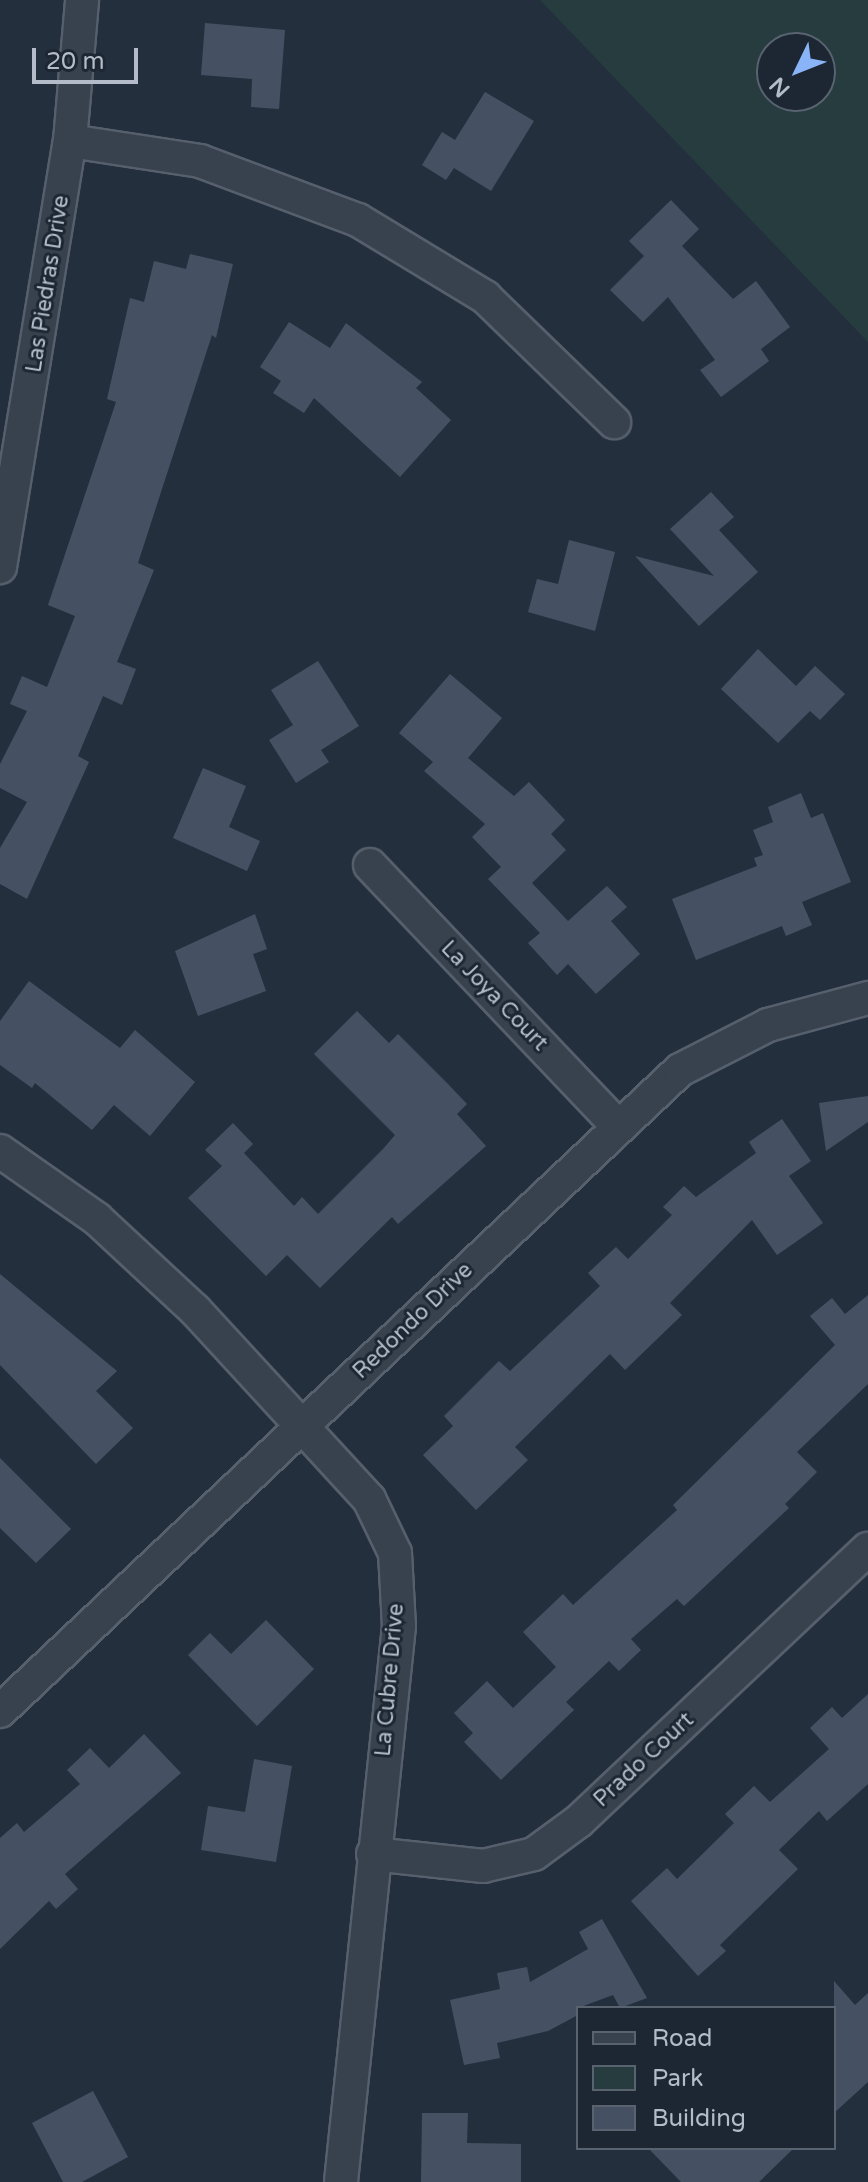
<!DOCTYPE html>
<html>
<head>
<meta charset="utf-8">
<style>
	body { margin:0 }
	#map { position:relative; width:868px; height:2182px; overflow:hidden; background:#242f3e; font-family:"Varela Round",sans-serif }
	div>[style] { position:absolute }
	.green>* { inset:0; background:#263c3f }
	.building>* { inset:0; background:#455162 }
	.roads { filter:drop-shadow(2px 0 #565f6c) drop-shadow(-2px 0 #565f6c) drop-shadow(0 2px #565f6c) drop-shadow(0 -2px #565f6c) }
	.street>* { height:32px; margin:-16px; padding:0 16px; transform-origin:16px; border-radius:16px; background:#38414e }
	span { translate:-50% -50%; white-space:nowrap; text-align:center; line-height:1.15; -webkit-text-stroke:6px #1d2633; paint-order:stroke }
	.street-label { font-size:22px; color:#b4bcc9 }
	.legend { position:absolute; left:576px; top:2006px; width:260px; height:144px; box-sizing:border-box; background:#1d2633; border:2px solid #59626f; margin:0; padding:10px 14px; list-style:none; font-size:24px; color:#b4bcc9 }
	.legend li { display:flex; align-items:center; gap:16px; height:40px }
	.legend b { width:40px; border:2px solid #59626f }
	.north { position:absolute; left:756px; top:32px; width:80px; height:80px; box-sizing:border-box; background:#1d2633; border:2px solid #59626f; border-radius:50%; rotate:227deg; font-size:22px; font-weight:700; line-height:32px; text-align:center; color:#b4bcc9 }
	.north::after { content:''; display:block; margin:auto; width:28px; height:36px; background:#8ab4f8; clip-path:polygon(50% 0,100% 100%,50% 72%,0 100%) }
	.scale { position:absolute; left:32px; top:48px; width:106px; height:36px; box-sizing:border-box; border:4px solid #b4bcc9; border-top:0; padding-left:10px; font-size:24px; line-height:28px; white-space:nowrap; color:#b4bcc9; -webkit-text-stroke:6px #1d2633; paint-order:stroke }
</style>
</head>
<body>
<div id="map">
	<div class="green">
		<div style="clip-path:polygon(evenodd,540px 0,868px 0,868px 342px,540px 0,772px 48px,820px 48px,820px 96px,772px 96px,772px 48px)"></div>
	</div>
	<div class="building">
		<div style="clip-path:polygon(205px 23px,285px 30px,279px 109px,251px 107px,252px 79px,201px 75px)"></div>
		<div style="clip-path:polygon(485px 92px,534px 121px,491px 191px,454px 168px,446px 180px,422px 165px,442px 132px,455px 140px)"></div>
		<div style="clip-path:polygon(671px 200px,699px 229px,682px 246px,733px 299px,756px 281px,790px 327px,761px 349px,769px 361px,721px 397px,700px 370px,715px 360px,668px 297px,643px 322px,610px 290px,644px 256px,629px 241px)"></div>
		<div style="clip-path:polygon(190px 254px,233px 264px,216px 338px,212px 335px,138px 563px,154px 570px,117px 662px,136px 669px,122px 705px,103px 696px,78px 756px,89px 762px,27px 899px,0 884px,0 848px,27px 802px,0 788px,0 764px,27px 711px,10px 704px,22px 676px,47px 687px,75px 616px,48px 605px,116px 402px,107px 399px,130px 298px,144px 302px,154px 261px,186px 269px)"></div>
		<div style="clip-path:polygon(289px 322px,330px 348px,346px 323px,422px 382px,416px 388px,451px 420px,400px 477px,314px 398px,304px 413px,273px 393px,281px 381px,260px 367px)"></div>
		<div style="clip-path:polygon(711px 492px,734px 517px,719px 530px,758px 572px,699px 626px,635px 556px,714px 576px,670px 529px)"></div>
		<div style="clip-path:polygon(569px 540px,615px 552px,595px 631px,528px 612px,537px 579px,558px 584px)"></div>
		<div style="clip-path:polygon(758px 649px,796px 686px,815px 666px,845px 694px,820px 720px,810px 711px,778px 743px,721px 689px)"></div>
		<div style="clip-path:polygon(318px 661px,359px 726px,321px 750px,329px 762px,296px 783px,269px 740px,293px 725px,271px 690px)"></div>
		<div style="clip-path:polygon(450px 674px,502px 718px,468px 758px,514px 796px,529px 782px,565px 820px,551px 834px,566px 850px,532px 883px,568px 921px,607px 886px,627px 907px,611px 921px,640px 954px,596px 994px,568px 964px,557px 975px,528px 943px,540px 933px,488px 879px,501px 867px,472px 837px,485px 824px,424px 771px,433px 762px,399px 733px)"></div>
		<div style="clip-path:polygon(203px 768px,246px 786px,229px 827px,260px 841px,247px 871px,173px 838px)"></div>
		<div style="clip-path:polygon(801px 793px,811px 818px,823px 813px,851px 882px,802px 902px,812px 925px,786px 936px,782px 926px,696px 960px,672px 899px,757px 866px,754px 858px,763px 855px,753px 830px,773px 822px,768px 807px)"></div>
		<div style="clip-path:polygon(255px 914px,267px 949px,253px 954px,266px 991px,198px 1016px,175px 951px)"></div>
		<div style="clip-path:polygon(29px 981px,120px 1048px,135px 1030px,195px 1082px,150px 1136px,114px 1105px,92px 1130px,35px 1083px,32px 1088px,0 1065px,0 1021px)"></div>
		<div style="clip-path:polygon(357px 1011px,389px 1043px,398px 1034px,448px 1084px,467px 1104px,457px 1114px,486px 1146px,398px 1224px,392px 1217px,320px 1288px,287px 1255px,266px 1276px,188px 1198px,222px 1166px,205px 1150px,233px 1123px,253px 1144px,244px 1153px,294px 1206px,302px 1197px,318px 1214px,383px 1149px,395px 1135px,314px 1054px)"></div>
		<div style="clip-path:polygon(868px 1096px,868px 1122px,826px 1151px,819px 1103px)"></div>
		<div style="clip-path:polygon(782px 1119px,811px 1161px,789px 1176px,823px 1223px,777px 1255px,752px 1220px,670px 1303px,682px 1315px,625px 1370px,610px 1354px,515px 1447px,528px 1460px,476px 1510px,423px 1455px,453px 1426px,444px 1416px,499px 1361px,510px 1371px,600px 1286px,588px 1273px,616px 1247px,628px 1259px,672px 1215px,663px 1207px,684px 1186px,696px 1197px,756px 1153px,749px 1142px)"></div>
		<div style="clip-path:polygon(0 1274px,117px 1371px,96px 1391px,133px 1428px,96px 1464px,0 1365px)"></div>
		<div style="clip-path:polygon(868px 1295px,868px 1384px,797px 1452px,817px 1472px,785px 1504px,789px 1508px,684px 1606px,677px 1599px,631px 1639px,641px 1650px,619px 1671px,609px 1661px,566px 1702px,574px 1710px,501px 1780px,464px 1742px,473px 1733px,454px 1713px,487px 1681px,513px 1708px,556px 1667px,523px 1632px,563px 1594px,573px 1605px,677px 1510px,673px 1505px,835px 1345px,810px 1316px,832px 1298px,845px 1314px)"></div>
		<div style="clip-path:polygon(0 1458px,71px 1529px,36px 1563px,0 1528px)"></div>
		<div style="clip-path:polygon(266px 1620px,314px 1669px,257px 1726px,188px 1655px,210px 1633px,231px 1654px)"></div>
		<div style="clip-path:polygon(868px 1694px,868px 1784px,827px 1821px,819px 1811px,779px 1850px,798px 1869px,720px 1945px,726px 1951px,698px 1976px,631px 1901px,667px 1868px,677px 1879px,734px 1823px,725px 1814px,754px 1786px,770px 1802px,829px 1749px,810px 1728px,832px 1707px,842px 1718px)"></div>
		<div style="clip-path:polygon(144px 1734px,181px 1773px,65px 1874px,78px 1889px,56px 1909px,49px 1901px,0 1949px,0 1838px,17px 1823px,24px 1832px,80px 1784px,67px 1770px,90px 1748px,109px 1768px)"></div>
		<div style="clip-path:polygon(254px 1759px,292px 1766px,276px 1862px,201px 1850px,208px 1806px,245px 1812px)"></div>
		<div style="clip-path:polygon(602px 1919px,647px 1998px,620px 2008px,613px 1995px,578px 2008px,578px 2015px,548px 2031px,497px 2043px,500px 2058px,464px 2065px,450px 2000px,500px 1989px,497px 1973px,527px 1967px,530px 1982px,588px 1949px,579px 1932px)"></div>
		<div style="clip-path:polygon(834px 1981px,855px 2005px,868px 1993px,868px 2082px,834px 2113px)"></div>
		<div style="clip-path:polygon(93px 2091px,128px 2157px,82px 2182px,63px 2182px,32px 2123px)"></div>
		<div style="clip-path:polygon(422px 2113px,468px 2113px,467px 2143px,521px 2144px,521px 2182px,421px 2182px)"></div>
		<div style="clip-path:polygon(648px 2148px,794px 2148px,759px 2182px,681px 2182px)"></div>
	</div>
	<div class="roads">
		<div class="street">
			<div style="left:70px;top:141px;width:132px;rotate:8.7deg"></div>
			<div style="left:200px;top:161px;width:169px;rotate:20.5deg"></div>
			<div style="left:358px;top:220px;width:149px;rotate:31.2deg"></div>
			<div style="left:485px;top:297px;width:180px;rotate:44.1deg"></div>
			<div style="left:0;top:567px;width:432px;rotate:-80.7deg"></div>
			<div style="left:70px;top:141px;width:142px;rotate:-85.1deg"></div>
			<div style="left:370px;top:865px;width:360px;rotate:46.5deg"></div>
			<div style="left:0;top:1151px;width:118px;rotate:35deg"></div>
			<div style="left:97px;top:1219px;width:134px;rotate:42.9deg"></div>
			<div style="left:195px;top:1310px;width:257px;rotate:47.4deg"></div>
			<div style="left:369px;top:1499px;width:60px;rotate:64.3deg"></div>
			<div style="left:395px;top:1553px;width:73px;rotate:86.9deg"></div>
			<div style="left:399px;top:1626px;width:559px;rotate:95.96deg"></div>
			<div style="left:0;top:1711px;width:934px;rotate:-43.31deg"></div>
			<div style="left:680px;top:1070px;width:99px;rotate:-27.1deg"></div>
			<div style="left:768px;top:1025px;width:104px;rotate:-15.1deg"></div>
			<div style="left:373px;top:1854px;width:111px;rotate:6.2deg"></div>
			<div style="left:483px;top:1866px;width:52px;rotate:-13.2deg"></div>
			<div style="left:534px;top:1854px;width:56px;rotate:-36.3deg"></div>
			<div style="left:579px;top:1821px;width:397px;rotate:-43.3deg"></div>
		</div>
	</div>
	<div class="street-label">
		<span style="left:48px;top:284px;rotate:-81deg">Las Piedras Drive</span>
		<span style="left:494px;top:996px;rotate:46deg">La Joya Court</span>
		<span style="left:413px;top:1321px;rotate:-44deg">Redondo Drive</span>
		<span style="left:390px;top:1680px;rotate:-85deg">La Cubre Drive</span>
		<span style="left:644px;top:1760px;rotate:-43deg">Prado Court</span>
	</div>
	<ul class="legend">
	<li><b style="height:10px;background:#38414e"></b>Road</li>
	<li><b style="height:22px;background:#263c3f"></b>Park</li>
	<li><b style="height:22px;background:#455162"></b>Building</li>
	</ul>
	<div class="north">N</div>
	<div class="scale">20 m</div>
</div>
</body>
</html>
